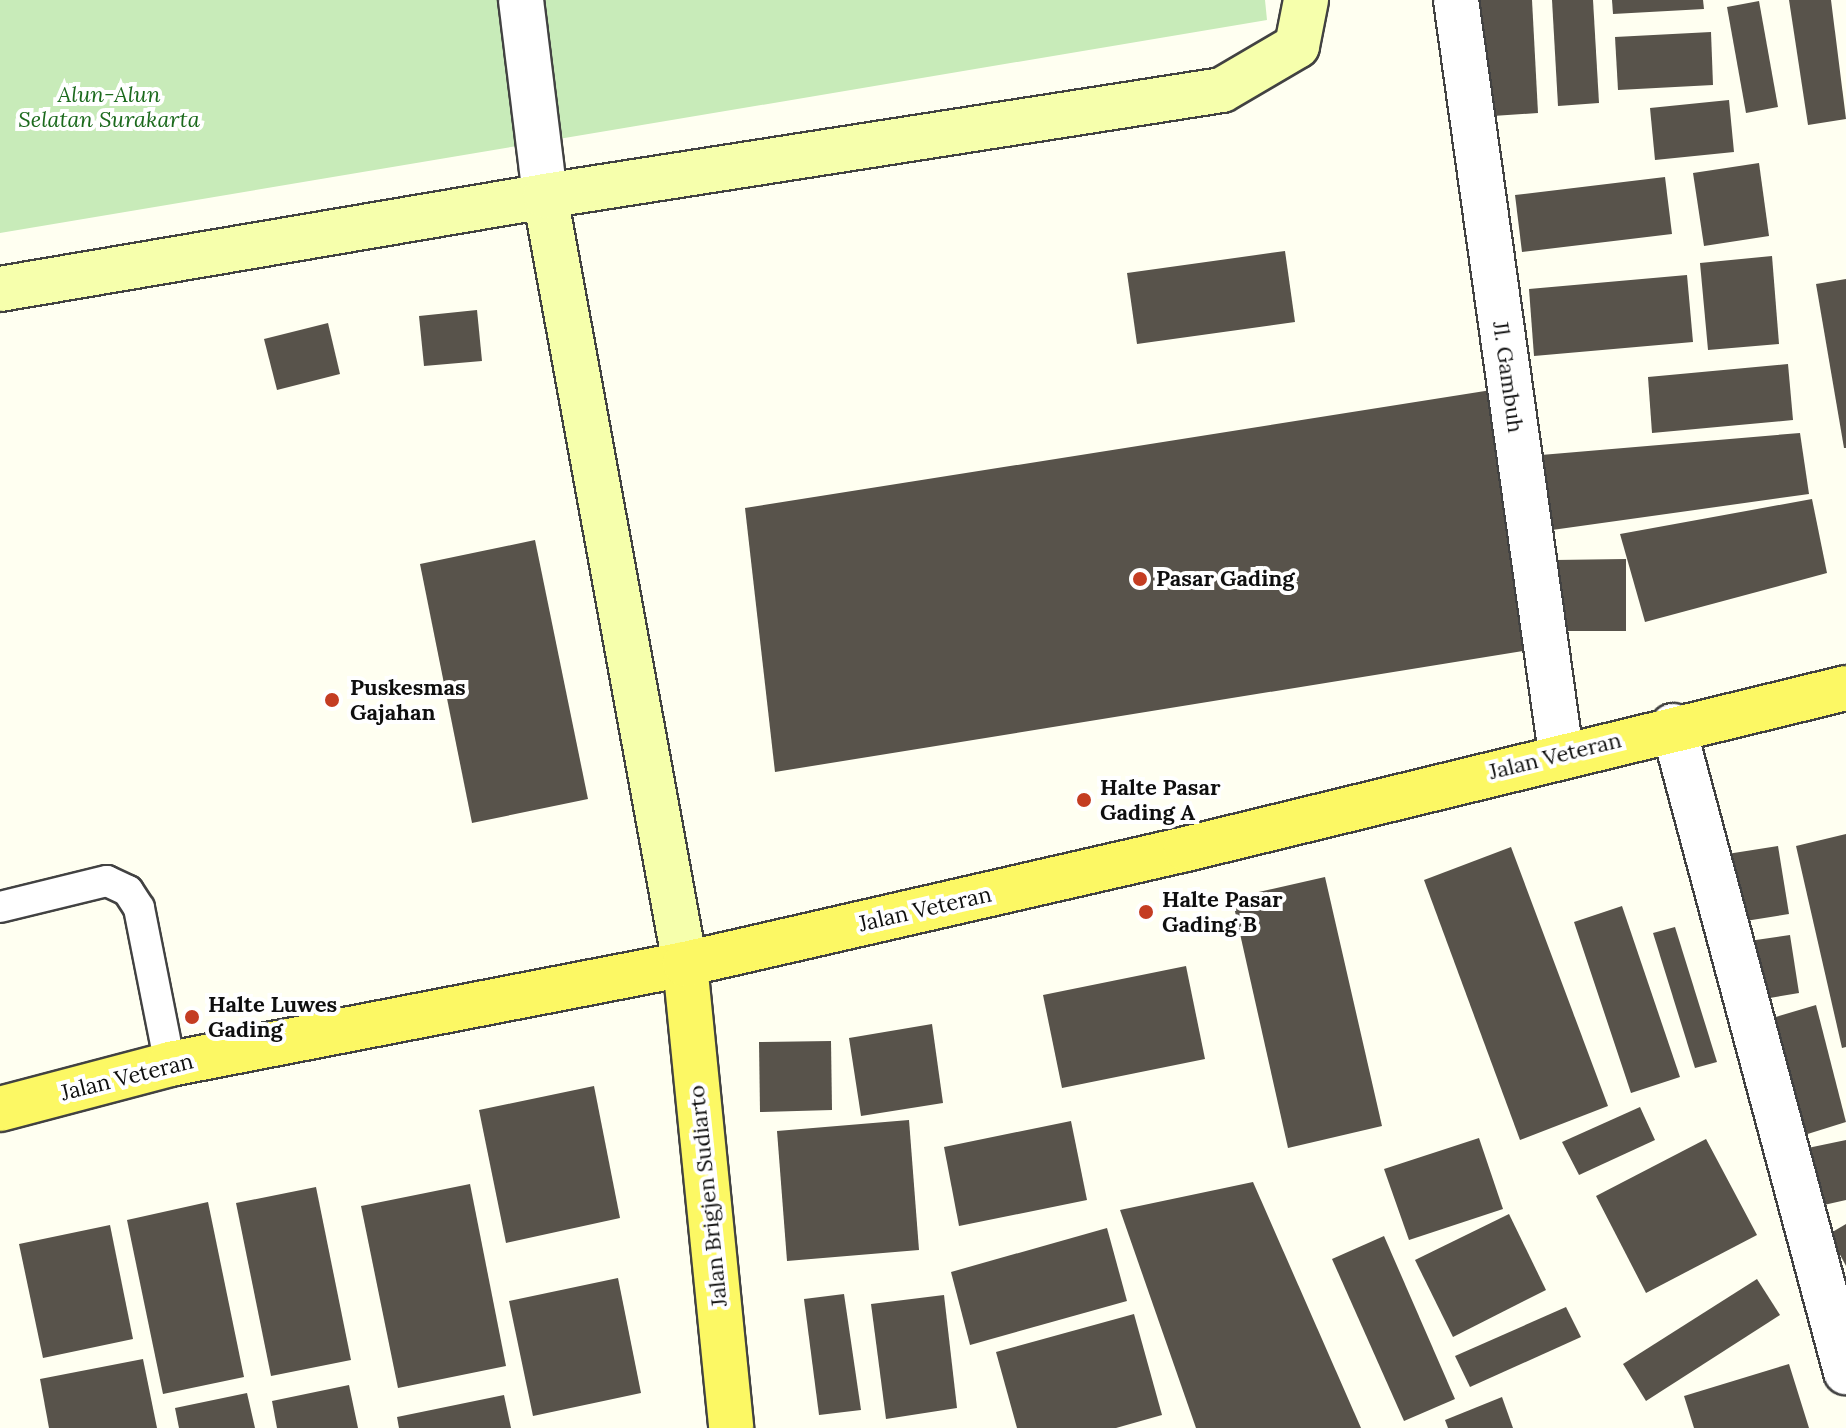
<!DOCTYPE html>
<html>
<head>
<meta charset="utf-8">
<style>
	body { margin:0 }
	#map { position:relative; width:1846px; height:1428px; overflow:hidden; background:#fffff1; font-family:Lora,serif }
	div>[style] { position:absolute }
	.green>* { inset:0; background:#c8ebb9 }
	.building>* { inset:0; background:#58534b }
	.roads { filter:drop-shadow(2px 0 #424242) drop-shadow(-2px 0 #424242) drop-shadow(0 2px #424242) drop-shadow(0 -2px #424242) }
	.lane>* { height:30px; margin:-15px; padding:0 15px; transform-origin:15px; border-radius:15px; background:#fff }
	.street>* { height:44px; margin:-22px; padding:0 22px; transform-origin:22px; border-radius:22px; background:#fff }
	.secondary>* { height:44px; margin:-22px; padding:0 22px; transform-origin:22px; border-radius:22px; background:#f6ffac }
	.primary>* { height:44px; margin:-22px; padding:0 22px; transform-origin:22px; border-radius:22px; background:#fcf864 }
	.dots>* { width:22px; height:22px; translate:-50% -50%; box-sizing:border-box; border:4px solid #fff; border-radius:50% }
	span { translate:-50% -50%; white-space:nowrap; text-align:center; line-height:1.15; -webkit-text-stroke:8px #fff; paint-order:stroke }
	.park-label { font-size:22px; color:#1c6a1d; font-style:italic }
	.street-label { font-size:22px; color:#0f0f0f }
	.poi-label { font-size:22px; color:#0f0f0f; font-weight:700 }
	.left { translate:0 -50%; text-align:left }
</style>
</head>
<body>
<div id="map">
	<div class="green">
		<div style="clip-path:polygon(0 0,1265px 0,1267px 20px,0 233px)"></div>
	</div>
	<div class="building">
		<div style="clip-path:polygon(1473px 0,1532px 0,1538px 113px,1478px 117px)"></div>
		<div style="clip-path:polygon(1552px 0,1593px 0,1599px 103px,1558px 106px)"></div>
		<div style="clip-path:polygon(1612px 0,1703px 0,1704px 9px,1613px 14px)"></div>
		<div style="clip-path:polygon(1789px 0,1831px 0,1846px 119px,1808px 125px)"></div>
		<div style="clip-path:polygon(1759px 1px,1778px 107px,1746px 113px,1727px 7px)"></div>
		<div style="clip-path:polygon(1711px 32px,1713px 85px,1618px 90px,1615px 37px)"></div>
		<div style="clip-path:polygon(1729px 100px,1734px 152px,1655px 160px,1650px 108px)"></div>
		<div style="clip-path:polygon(1759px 163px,1769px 236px,1704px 246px,1693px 173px)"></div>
		<div style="clip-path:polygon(1665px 177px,1672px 234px,1522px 252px,1515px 195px)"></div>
		<div style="clip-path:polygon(1285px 251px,1295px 322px,1137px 344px,1127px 273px)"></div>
		<div style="clip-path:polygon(1772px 256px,1779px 344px,1708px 350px,1700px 263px)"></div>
		<div style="clip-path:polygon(1687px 275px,1693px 342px,1534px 356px,1529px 289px)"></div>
		<div style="clip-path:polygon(1846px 279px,1846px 448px,1844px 448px,1816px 284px)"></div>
		<div style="clip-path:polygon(477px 310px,482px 361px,424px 366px,419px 316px)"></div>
		<div style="clip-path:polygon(328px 323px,340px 374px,277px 390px,264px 339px)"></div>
		<div style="clip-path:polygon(1788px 364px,1793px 420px,1652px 433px,1648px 377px)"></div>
		<div style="clip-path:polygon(1504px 388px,1535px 649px,775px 772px,745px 508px)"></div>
		<div style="clip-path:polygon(1800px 433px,1809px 494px,1552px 530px,1541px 455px)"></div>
		<div style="clip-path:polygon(1812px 499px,1827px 573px,1645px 622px,1620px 534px)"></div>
		<div style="clip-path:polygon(535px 540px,588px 799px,472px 823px,420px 564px)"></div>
		<div style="clip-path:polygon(1626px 559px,1626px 631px,1555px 631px,1555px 560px)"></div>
		<div style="clip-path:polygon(1846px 834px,1846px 1047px,1842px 1048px,1796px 846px)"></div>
		<div style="clip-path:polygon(1778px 846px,1789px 914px,1733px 923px,1721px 855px)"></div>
		<div style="clip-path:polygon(1511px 847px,1608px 1106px,1520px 1140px,1424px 880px)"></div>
		<div style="clip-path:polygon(1325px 877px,1382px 1126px,1288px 1148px,1232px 898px)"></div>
		<div style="clip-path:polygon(1622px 906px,1680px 1077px,1631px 1093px,1574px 922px)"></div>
		<div style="clip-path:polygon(1675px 927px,1717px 1062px,1695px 1068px,1653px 933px)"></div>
		<div style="clip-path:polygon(1790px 935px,1799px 993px,1758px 1000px,1749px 941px)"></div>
		<div style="clip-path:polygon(1186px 966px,1205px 1059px,1062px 1088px,1043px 995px)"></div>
		<div style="clip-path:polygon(1816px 1005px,1846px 1122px,1798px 1137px,1762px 1021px)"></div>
		<div style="clip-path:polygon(932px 1024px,943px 1103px,861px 1116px,849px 1038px)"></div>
		<div style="clip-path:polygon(831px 1041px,832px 1110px,760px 1112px,759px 1042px)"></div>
		<div style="clip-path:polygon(594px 1086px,620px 1218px,506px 1243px,479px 1110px)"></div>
		<div style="clip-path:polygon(1640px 1107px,1655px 1140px,1579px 1175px,1562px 1142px)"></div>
		<div style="clip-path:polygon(909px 1120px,919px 1250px,787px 1261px,777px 1131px)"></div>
		<div style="clip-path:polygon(1071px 1121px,1087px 1200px,959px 1226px,944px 1147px)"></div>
		<div style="clip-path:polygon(1479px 1138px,1503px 1209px,1409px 1240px,1384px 1169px)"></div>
		<div style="clip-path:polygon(1706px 1139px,1757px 1235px,1646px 1293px,1596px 1196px)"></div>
		<div style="clip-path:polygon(1846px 1140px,1846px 1200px,1815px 1207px,1803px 1149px)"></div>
		<div style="clip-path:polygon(1253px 1182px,1361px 1428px,1196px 1428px,1120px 1210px)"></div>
		<div style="clip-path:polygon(470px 1184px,506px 1366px,398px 1388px,361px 1206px)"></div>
		<div style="clip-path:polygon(316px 1187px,351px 1360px,271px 1376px,236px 1203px)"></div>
		<div style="clip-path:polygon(208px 1202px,244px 1377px,163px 1394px,127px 1220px)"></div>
		<div style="clip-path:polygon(1509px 1214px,1546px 1290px,1453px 1337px,1415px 1260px)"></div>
		<div style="clip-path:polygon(1846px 1224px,1846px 1266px,1829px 1234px)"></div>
		<div style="clip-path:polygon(110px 1225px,133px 1339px,43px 1358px,19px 1244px)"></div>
		<div style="clip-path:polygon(1107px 1228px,1127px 1301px,970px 1345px,951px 1272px)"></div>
		<div style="clip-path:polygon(1384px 1236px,1455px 1399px,1404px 1421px,1332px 1259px)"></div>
		<div style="clip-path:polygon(618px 1278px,641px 1393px,533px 1416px,509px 1301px)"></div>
		<div style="clip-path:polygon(1757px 1279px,1780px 1315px,1646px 1401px,1623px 1364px)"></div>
		<div style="clip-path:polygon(844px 1294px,861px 1410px,819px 1415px,804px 1299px)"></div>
		<div style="clip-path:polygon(944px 1295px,957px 1408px,886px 1419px,871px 1304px)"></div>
		<div style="clip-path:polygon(1566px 1307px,1581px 1337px,1470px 1387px,1455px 1356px)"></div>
		<div style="clip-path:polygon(1134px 1314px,1162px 1415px,1116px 1428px,1017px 1428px,996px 1352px)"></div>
		<div style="clip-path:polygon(143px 1359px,157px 1428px,49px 1428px,40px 1379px)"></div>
		<div style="clip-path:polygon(1789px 1364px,1809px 1428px,1694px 1428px,1684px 1396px)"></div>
		<div style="clip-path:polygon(349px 1385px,358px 1428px,277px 1428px,272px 1401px)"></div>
		<div style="clip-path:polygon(247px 1393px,255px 1428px,179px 1428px,175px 1408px)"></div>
		<div style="clip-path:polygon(504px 1395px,511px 1428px,399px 1428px,397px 1417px)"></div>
		<div style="clip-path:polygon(1502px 1397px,1513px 1428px,1448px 1428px,1445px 1420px)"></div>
	</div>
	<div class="roads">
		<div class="lane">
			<div style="left:0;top:907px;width:110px;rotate:-13.7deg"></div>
			<div style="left:107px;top:881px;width:23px;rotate:25deg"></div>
			<div style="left:128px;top:891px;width:20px;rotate:57deg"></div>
			<div style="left:139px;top:908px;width:159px;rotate:78.8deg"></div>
		</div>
		<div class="street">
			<div style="left:521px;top:0;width:197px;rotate:83deg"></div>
			<div style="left:1456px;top:0;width:761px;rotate:82.07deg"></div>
			<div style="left:1673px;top:726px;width:669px;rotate:75.01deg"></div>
		</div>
		<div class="secondary">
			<div style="left:545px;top:196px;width:781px;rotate:79.67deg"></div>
			<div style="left:0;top:289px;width:553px;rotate:-9.68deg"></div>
			<div style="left:545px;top:196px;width:685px;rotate:-8.9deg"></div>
			<div style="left:1222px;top:90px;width:87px;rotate:-30.4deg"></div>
			<div style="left:1297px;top:46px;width:47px;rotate:-78.9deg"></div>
		</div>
		<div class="primary">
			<div style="left:685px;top:964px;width:466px;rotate:84.3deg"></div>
			<div style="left:0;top:1109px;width:176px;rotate:-14.8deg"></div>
			<div style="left:170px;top:1064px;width:525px;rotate:-10.99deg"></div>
			<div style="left:685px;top:964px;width:514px;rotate:-12.93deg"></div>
			<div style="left:1186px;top:849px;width:679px;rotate:-13.71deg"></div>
		</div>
	</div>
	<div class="dots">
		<div style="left:1140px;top:579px;background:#c43d22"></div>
		<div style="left:332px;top:700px;background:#c43d22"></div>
		<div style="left:1084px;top:800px;background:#c43d22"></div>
		<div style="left:1146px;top:912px;background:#c43d22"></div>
		<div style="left:192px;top:1017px;background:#c43d22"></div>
	</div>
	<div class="park-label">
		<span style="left:109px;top:107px">Alun-Alun<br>Selatan Surakarta</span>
	</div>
	<div class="street-label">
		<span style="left:1508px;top:377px;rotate:82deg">Jl. Gambuh</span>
		<span style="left:1555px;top:756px;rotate:-14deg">Jalan Veteran</span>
		<span style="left:925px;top:909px;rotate:-13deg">Jalan Veteran</span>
		<span style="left:127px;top:1077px;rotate:-14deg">Jalan Veteran</span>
		<span style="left:708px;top:1196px;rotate:-96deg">Jalan Brigjen Sudiarto</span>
	</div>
	<div class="poi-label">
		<span class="left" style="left:1156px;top:579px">Pasar Gading</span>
		<span class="left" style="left:350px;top:700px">Puskesmas<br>Gajahan</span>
		<span class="left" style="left:1100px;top:800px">Halte Pasar<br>Gading A</span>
		<span class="left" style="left:1162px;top:912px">Halte Pasar<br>Gading B</span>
		<span class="left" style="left:208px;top:1017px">Halte Luwes<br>Gading</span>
	</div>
</div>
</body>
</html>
